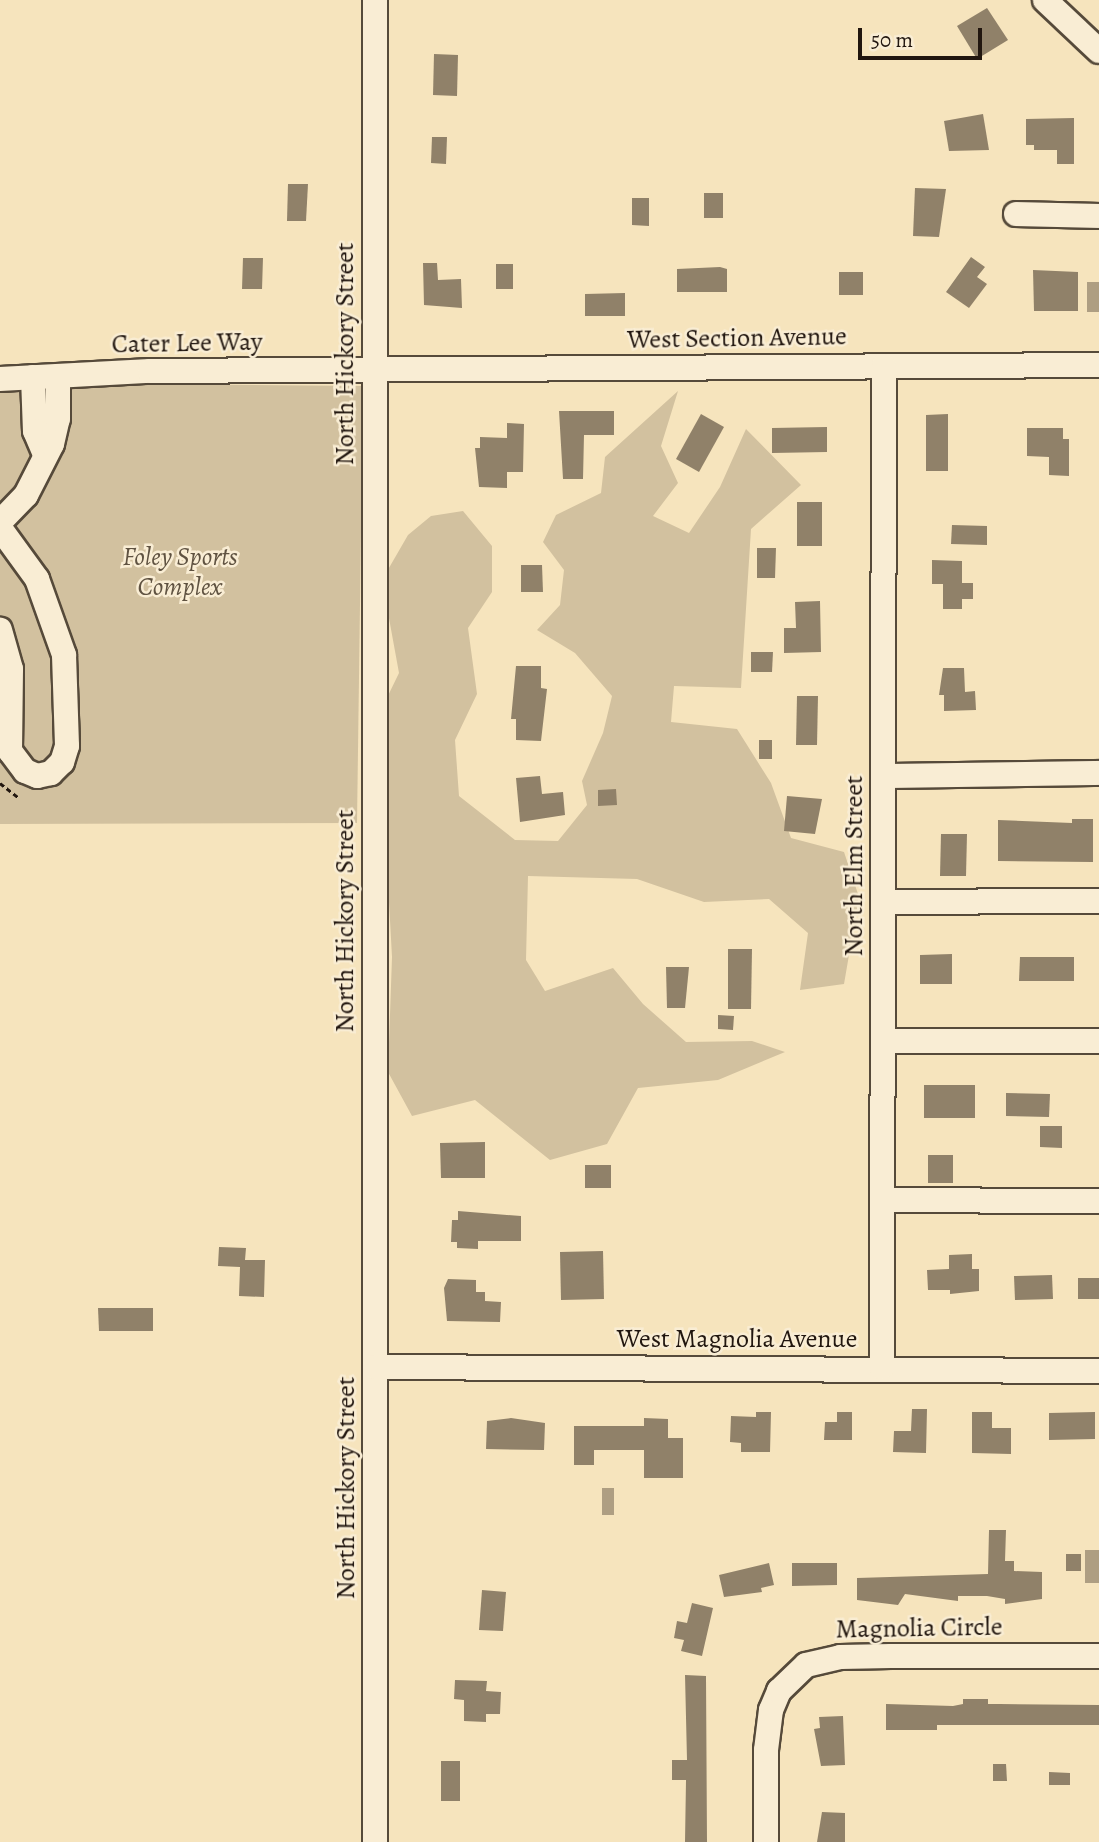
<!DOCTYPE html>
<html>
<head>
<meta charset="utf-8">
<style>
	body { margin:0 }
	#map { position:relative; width:1099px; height:1842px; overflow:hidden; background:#f6e4bd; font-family:Alegreya,serif }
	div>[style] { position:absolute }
	.green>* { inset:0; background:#d2c19f }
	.water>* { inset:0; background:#ae9e82 }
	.building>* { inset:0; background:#908169 }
	.path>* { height:2.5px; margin-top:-1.25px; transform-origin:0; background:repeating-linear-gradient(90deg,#21160f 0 5px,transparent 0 8.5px) }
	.roads { filter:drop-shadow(2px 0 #564a3a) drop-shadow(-2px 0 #564a3a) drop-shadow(0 2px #564a3a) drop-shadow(0 -2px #564a3a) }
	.minor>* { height:24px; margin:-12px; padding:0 12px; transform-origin:12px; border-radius:12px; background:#f9edd4 }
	span { translate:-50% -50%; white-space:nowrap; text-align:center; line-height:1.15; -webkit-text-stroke:5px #f9edd4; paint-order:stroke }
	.street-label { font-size:26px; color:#21160f }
	.park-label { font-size:26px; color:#5f5241; font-style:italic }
	.scale { position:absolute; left:858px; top:28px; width:124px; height:32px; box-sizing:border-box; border:4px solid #21160f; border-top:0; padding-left:9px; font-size:21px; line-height:24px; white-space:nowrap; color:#21160f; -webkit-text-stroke:5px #f9edd4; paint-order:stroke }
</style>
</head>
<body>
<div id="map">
	<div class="green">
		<div style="clip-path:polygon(146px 384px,363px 386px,357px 823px,0 824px,0 390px)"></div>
		<div style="clip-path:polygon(678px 391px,661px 446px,678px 483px,653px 516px,689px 533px,720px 487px,746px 429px,801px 485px,751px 529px,741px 688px,674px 686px,671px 722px,737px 729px,771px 783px,791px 838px,844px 852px,859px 897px,844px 984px,800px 990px,808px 933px,769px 899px,704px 902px,637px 879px,528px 876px,526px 960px,545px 991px,613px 968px,643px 1004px,686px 1042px,752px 1041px,785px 1052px,718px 1080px,638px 1088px,607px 1144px,550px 1160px,475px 1100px,412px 1116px,388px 1072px,392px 957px,388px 884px,367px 797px,382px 708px,399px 673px,382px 580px,408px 535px,431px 516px,463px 511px,492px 546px,492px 592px,468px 628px,477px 694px,455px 740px,459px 796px,515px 840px,558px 841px,587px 805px,582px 781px,603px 733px,612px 696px,575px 653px,537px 630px,560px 605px,564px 570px,543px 542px,556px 515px,601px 493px,605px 457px)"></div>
	</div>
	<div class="water">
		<div style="clip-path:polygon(1087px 282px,1099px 282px,1099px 312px,1087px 312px)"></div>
		<div style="clip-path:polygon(602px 1488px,614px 1488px,614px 1515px,602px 1515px)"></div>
		<div style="clip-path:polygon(1085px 1550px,1099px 1550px,1099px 1583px,1085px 1583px)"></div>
	</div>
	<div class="building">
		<div style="clip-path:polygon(987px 8px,1008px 40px,977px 59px,957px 26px)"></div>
		<div style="clip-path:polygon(434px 54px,458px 55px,457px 96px,433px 95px)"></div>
		<div style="clip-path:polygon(983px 114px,989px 150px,949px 151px,944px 121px)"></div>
		<div style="clip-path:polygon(1074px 118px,1074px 164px,1057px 164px,1057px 150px,1034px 150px,1034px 145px,1026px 145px,1026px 119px)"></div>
		<div style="clip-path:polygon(432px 137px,447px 137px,446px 164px,431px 163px)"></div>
		<div style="clip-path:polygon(288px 184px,308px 184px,306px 221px,287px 221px)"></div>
		<div style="clip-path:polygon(915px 188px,946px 189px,939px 237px,913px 236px)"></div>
		<div style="clip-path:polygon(704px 193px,723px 193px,723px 218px,704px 218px)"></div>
		<div style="clip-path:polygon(632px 198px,649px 198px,649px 226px,632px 225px)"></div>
		<div style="clip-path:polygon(971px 257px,985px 267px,977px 277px,987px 284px,969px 308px,946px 292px)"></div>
		<div style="clip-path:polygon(243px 258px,263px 258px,262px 289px,242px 289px)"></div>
		<div style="clip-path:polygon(423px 263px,437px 263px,438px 280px,461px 279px,462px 308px,424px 305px)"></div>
		<div style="clip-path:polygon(496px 264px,513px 264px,513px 289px,496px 289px)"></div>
		<div style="clip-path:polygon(720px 267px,727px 269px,727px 292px,677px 292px,677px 269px)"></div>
		<div style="clip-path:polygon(1033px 270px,1078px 272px,1078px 311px,1034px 311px)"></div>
		<div style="clip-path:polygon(839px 272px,863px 272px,863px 295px,839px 295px)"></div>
		<div style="clip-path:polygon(625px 293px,625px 316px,585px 316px,585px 294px)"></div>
		<div style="clip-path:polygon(559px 411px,614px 411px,614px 435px,584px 435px,583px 479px,563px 479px)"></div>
		<div style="clip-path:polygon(701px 414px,724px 427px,699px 472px,676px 459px)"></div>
		<div style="clip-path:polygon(948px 414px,948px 471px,926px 471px,926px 415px)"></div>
		<div style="clip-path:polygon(507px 423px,524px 424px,523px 472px,507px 472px,507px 488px,479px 487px,475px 448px,480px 448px,480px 437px,507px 438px)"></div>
		<div style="clip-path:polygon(827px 427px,827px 452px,772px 453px,772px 428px)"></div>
		<div style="clip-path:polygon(1027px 428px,1063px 428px,1063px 439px,1069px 439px,1069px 476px,1049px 475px,1049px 457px,1027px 456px)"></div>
		<div style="clip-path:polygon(797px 502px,822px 502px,822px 546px,797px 546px)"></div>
		<div style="clip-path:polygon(952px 525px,987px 526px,987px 545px,951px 544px)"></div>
		<div style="clip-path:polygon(757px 548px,776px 548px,775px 578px,757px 578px)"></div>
		<div style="clip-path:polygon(932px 560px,962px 561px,962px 583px,973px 583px,973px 599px,962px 599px,962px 609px,943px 609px,943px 584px,932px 584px)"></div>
		<div style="clip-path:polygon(521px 565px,542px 565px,543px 592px,521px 592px)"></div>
		<div style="clip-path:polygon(820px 601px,821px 652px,784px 653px,784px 628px,796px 628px,795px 602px)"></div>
		<div style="clip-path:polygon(751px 652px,773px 652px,772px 672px,751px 672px)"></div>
		<div style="clip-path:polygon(516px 666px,541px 666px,541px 688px,547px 689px,541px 741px,516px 740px,516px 719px,511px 719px)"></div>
		<div style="clip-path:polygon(943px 668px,964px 668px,965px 692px,975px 691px,976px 710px,944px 711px,944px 695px,939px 695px)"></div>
		<div style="clip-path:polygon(797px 696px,818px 696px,817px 745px,796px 745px)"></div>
		<div style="clip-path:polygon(759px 740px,772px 740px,772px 759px,759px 759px)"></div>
		<div style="clip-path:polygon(540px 776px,542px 794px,563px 792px,565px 815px,520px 822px,516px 778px)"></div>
		<div style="clip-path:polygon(616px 789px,617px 805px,598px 806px,598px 790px)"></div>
		<div style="clip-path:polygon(787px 796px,822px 799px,815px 834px,784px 831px)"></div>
		<div style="clip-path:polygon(1072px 819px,1093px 819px,1093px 862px,998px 861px,998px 820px,1072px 823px)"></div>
		<div style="clip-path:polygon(941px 834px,967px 834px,966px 876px,940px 876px)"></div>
		<div style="clip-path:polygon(728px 949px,752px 949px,751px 1009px,728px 1009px)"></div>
		<div style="clip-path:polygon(952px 954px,952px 984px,920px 984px,920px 955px)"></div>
		<div style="clip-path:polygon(1020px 957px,1074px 957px,1074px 981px,1019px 981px)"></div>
		<div style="clip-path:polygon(666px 967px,689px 967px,685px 1008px,667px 1008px)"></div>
		<div style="clip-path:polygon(718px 1015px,734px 1016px,733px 1030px,718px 1029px)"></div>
		<div style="clip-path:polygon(924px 1085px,975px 1085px,975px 1118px,924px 1118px)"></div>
		<div style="clip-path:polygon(1006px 1093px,1050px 1094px,1049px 1117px,1006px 1116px)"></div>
		<div style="clip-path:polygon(1040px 1126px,1062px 1126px,1062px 1148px,1040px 1147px)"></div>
		<div style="clip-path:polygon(485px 1142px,485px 1178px,441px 1178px,440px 1143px)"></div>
		<div style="clip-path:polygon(928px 1155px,953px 1155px,953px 1183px,928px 1183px)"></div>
		<div style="clip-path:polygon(585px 1165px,611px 1165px,611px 1188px,585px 1188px)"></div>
		<div style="clip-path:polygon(458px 1211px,521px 1216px,521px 1241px,478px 1241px,478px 1249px,457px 1248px,457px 1242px,451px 1242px,452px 1220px,458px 1220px)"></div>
		<div style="clip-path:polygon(219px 1247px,246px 1248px,245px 1260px,265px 1260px,264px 1297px,239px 1296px,240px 1267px,218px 1266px)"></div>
		<div style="clip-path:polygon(603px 1251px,604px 1299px,561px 1300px,560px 1252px)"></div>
		<div style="clip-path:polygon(972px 1254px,972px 1269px,979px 1269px,979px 1291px,950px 1294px,950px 1290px,928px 1290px,927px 1270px,949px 1269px,949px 1255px)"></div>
		<div style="clip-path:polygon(1052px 1275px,1053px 1299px,1015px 1300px,1014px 1276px)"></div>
		<div style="clip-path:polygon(1078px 1278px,1099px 1278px,1099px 1299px,1078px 1299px)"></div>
		<div style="clip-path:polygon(448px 1279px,476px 1280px,476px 1292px,485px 1292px,485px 1301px,501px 1302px,500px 1322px,447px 1321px,444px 1288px)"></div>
		<div style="clip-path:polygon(98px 1308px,153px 1308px,153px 1331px,99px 1331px)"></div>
		<div style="clip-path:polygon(912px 1409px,927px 1409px,926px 1453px,893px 1452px,894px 1431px,911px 1431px)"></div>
		<div style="clip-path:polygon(756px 1412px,771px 1412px,770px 1452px,741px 1452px,741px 1443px,730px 1442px,731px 1416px,756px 1417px)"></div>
		<div style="clip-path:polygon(837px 1412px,852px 1412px,852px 1440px,824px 1440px,825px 1422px,837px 1422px)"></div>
		<div style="clip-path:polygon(972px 1412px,992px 1412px,992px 1428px,1011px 1428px,1011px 1454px,972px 1453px)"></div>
		<div style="clip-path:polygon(1095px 1412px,1095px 1439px,1049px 1440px,1049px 1413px)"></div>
		<div style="clip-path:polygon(511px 1418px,545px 1423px,544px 1450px,486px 1449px,487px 1421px)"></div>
		<div style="clip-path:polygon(644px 1418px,668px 1419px,668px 1438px,683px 1438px,683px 1478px,644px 1478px,644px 1450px,594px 1450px,594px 1465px,574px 1465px,574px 1426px,644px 1426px)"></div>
		<div style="clip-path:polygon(989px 1530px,1006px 1530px,1005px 1561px,1014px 1561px,1014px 1571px,1042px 1572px,1042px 1599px,1005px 1604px,1005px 1599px,987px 1596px,958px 1596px,958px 1601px,905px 1594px,898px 1605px,857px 1600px,857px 1578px,988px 1574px)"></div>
		<div style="clip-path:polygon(1066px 1554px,1081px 1554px,1081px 1571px,1066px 1571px)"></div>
		<div style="clip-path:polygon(769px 1563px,774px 1585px,761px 1588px,762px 1592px,724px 1597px,719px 1575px)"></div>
		<div style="clip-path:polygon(792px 1563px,837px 1563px,837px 1585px,792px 1586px)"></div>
		<div style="clip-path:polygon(482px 1590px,506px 1592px,503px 1631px,479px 1630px)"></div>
		<div style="clip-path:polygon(692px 1603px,713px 1608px,702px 1656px,681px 1651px,684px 1640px,674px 1638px,677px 1621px,687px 1623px)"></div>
		<div style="clip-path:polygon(685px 1675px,706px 1676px,707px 1842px,685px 1842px,686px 1780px,672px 1780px,672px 1760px,687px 1760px)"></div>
		<div style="clip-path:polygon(455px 1680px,487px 1681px,486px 1691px,501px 1692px,500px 1714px,486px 1714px,486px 1722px,464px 1721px,464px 1700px,454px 1699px)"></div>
		<div style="clip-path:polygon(963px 1699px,988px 1699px,988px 1704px,999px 1704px,1099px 1705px,1099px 1725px,937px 1725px,937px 1730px,886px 1730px,886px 1704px,953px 1706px,963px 1704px)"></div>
		<div style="clip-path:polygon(843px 1716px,845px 1765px,821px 1766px,814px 1729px,820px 1728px,819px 1717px)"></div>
		<div style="clip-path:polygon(441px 1761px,460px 1761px,460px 1801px,441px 1801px)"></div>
		<div style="clip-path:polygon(993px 1764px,1006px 1764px,1007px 1781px,993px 1781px)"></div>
		<div style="clip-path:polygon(1049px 1772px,1070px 1773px,1070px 1785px,1049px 1785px)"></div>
		<div style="clip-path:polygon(822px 1812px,845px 1813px,845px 1842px,817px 1842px)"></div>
	</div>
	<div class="path">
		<div style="left:0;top:783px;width:23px;rotate:38deg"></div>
	</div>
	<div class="roads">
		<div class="minor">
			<div style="left:375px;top:0;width:1842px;rotate:90deg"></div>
			<div style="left:1045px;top:0;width:74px;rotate:43.4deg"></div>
			<div style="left:1016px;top:214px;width:83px;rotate:1.4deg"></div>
			<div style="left:33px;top:377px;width:54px;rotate:87.9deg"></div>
			<div style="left:35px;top:431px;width:26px;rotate:67deg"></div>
			<div style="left:0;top:379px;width:150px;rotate:-3.1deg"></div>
			<div style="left:150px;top:371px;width:949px;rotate:-0.36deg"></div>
			<div style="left:0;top:522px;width:37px;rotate:-46deg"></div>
			<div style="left:26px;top:495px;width:57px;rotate:-63deg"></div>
			<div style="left:52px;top:444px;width:26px;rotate:-77deg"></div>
			<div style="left:58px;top:419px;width:43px;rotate:-90deg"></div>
			<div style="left:0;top:528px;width:63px;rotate:54deg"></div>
			<div style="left:37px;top:579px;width:81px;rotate:70.4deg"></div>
			<div style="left:64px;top:655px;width:91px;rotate:88.1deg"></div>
			<div style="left:67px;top:746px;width:17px;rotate:107deg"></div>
			<div style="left:62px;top:762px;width:16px;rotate:135deg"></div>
			<div style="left:51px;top:773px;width:14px;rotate:168deg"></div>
			<div style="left:37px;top:776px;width:13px;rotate:-157deg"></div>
			<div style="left:25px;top:771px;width:25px;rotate:-127deg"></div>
			<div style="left:10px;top:751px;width:82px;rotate:-89.3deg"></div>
			<div style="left:11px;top:669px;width:41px;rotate:-105.8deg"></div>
			<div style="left:884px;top:776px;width:215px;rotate:-0.8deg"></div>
			<div style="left:883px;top:902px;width:216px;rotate:-0.3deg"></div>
			<div style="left:883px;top:1041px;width:216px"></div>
			<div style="left:882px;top:1200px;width:217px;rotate:0.3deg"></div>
			<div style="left:375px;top:1367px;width:724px;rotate:0.32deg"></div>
			<div style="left:882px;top:1367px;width:1001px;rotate:-89.89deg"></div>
			<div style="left:766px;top:1842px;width:92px;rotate:-90deg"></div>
			<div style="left:766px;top:1750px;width:40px;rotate:-82.9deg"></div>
			<div style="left:771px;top:1710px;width:21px;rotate:-67deg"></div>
			<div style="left:779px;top:1691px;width:37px;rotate:-44deg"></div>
			<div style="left:806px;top:1665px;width:35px;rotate:-13deg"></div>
			<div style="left:840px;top:1657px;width:51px;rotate:-1.1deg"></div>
			<div style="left:891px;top:1656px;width:208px"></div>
		</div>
	</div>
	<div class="street-label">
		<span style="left:737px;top:338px;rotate:-1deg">West Section Avenue</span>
		<span style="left:187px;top:343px;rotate:-1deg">Cater Lee Way</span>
		<span style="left:345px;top:354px;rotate:-90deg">North Hickory Street</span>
		<span style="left:854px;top:866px;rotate:-90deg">North Elm Street</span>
		<span style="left:345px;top:921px;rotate:-90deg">North Hickory Street</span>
		<span style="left:737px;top:1339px">West Magnolia Avenue</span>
		<span style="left:346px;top:1488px;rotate:-90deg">North Hickory Street</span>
		<span style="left:919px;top:1628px;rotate:-1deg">Magnolia Circle</span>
	</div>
	<div class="park-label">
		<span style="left:180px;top:572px">Foley Sports<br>Complex</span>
	</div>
	<div class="scale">50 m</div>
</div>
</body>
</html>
